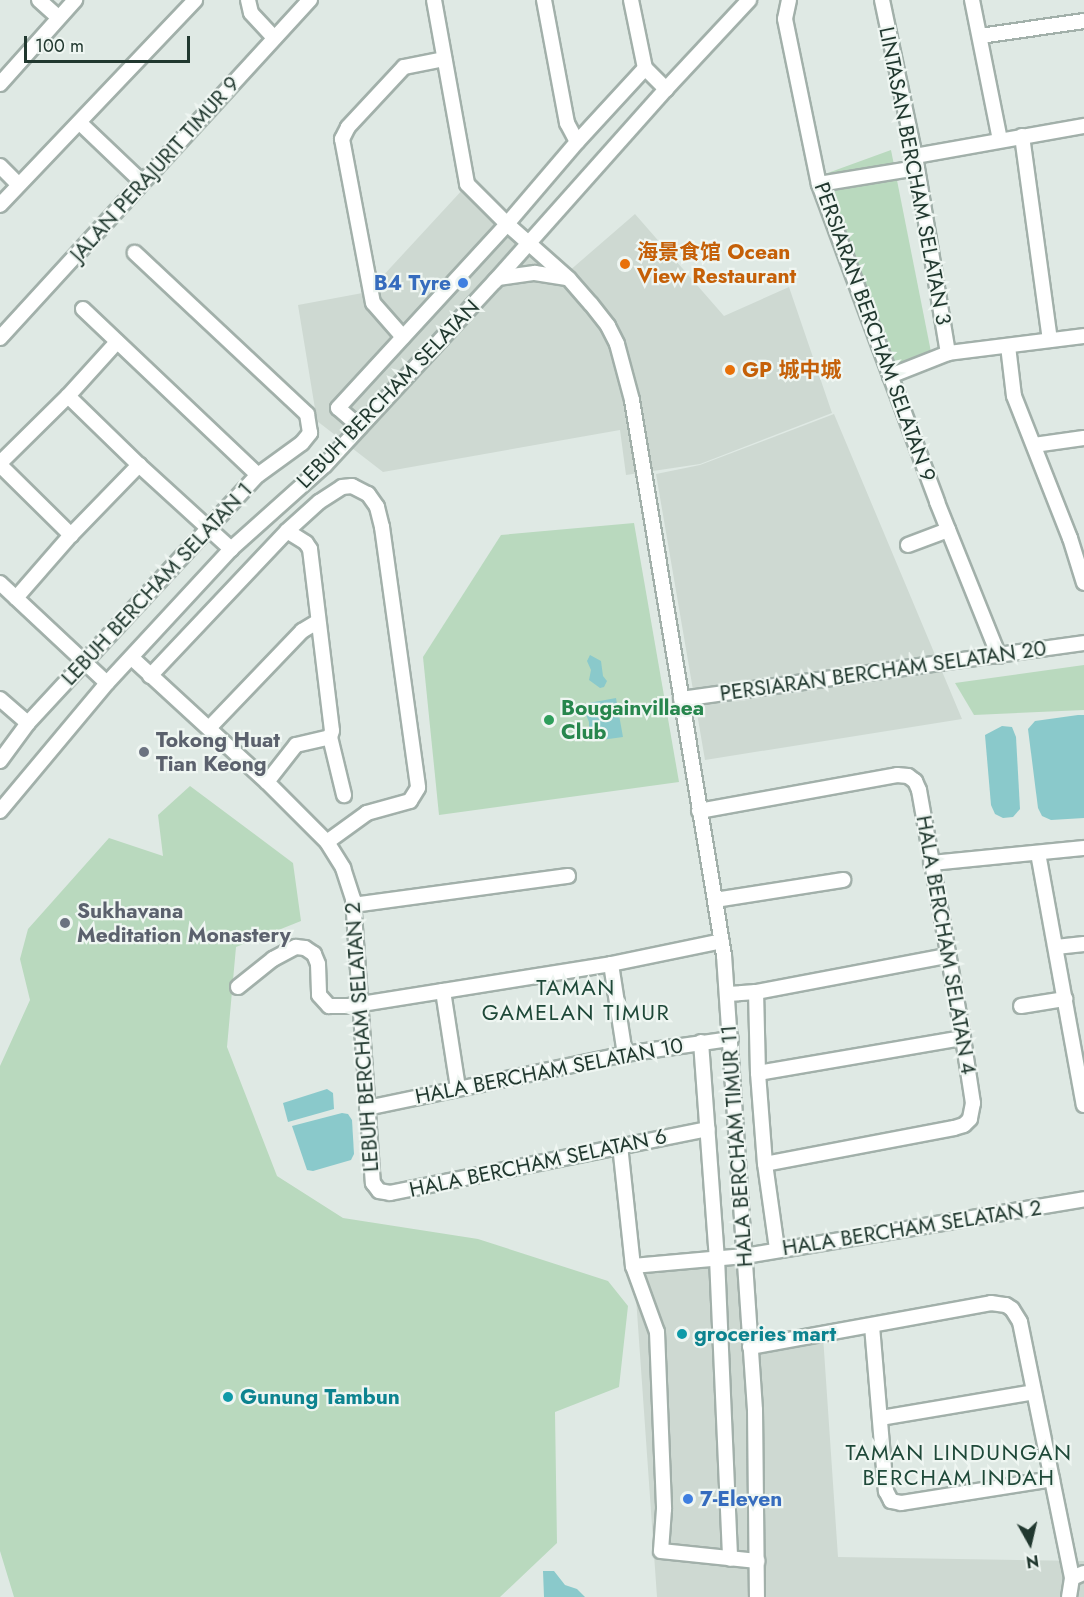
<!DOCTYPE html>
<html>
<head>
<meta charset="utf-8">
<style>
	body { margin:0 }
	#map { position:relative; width:1084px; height:1597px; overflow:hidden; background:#dfe9e4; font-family:Jost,"Noto Sans SC",sans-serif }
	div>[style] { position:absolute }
	.built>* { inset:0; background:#ced9d2 }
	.green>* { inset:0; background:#b9d9be }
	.water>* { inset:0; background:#8ac9cb }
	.roads { filter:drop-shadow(2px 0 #a2b0aa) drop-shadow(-2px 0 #a2b0aa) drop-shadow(0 2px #a2b0aa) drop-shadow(0 -2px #a2b0aa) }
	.minor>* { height:14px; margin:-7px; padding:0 7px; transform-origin:7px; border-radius:7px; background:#fff }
	.dots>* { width:16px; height:16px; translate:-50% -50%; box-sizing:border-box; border:3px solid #eff6f2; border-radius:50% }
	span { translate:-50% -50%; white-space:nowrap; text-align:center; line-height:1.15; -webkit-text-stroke:4.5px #eff6f2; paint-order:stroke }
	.street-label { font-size:21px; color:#21382f }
	.food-label { font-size:21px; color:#c56008; font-weight:700 }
	.left { translate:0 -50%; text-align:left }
	.shop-label { font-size:21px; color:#366cbe; font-weight:700 }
	.right { translate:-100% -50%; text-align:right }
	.leisure-label { font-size:21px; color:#27864d; font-weight:700 }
	.worship-label { font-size:21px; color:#5b616d; font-weight:700 }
	.culture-label { font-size:21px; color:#0d838f; font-weight:700 }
	.neighbourhood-label { font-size:22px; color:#1f4939; letter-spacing:1.5px }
	.north { position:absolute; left:1000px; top:1513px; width:60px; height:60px; -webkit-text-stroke:4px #eff6f2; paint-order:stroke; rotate:172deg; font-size:16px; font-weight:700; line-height:24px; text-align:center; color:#21382f }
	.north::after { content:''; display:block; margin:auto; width:21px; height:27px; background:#21382f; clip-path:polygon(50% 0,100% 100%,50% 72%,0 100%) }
	.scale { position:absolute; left:24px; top:36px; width:166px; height:27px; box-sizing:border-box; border:3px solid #21382f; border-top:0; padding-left:8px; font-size:18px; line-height:21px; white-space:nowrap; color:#21382f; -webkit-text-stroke:4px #eff6f2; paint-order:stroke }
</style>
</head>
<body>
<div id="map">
	<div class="built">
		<div style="clip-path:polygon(465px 187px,568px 272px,635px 214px,724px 316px,789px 287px,832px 413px,700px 464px,626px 475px,620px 430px,383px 472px,317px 421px,298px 305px,368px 292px)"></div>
		<div style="clip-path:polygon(834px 414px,962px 719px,705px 760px,656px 474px,700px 465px)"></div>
		<div style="clip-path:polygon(743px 1257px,750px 1347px,823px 1336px,838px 1557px,1084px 1561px,1084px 1597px,657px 1597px,634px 1269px)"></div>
	</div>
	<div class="green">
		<div style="clip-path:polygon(891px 150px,931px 352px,894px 372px,825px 174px)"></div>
		<div style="clip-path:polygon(634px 523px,679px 782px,439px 815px,423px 657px,501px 535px)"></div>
		<div style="clip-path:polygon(1084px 665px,1084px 710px,974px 715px,955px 683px)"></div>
		<div style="clip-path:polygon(190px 786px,293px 863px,301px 921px,236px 947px,227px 1047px,277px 1176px,343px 1218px,478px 1239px,608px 1281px,628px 1306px,619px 1387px,555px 1412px,557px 1543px,500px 1597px,14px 1597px,0 1551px,0 1066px,30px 1000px,20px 959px,28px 929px,109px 838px,163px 856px,158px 815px)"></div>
	</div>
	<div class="water">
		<div style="clip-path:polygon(590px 655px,601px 661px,603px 676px,607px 681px,604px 687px,600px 688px,589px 680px,591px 670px,587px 661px)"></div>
		<div style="clip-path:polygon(616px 698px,623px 737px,594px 741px,589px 734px,589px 722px,583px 707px,589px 703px)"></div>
		<div style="clip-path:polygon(1078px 715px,1084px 715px,1084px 818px,1051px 820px,1042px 816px,1038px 808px,1028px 729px,1035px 721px)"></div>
		<div style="clip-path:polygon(1002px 726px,1012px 727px,1016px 737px,1020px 809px,1013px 817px,1003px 818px,995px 814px,991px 805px,985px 735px)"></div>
		<div style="clip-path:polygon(327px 1089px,333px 1093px,334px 1109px,288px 1122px,283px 1103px)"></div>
		<div style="clip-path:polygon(342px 1113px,348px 1114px,352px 1120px,354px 1154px,351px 1160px,313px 1171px,307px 1170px,292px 1126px)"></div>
		<div style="clip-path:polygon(543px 1571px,554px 1571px,565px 1585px,577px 1589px,585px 1597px,544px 1597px)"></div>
	</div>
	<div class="roads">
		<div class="minor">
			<div style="left:39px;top:0;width:25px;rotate:42deg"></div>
			<div style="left:248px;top:0;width:13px;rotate:77deg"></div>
			<div style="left:251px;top:13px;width:34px;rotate:47deg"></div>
			<div style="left:434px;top:0;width:187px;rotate:79.8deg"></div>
			<div style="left:467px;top:184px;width:57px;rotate:45deg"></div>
			<div style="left:507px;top:224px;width:83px;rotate:41.6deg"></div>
			<div style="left:569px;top:279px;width:33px;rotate:49deg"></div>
			<div style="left:591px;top:304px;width:28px;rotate:52deg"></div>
			<div style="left:608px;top:326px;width:20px;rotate:63deg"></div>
			<div style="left:617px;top:344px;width:58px;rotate:75deg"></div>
			<div style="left:632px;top:400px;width:563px;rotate:80.59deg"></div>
			<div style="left:724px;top:955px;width:456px;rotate:86.1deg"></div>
			<div style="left:755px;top:1410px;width:187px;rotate:89.4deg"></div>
			<div style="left:544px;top:0;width:125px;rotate:79.4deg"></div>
			<div style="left:567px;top:123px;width:21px;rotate:62deg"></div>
			<div style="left:577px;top:142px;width:100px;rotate:-47.4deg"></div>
			<div style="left:631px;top:0;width:69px;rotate:78.4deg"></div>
			<div style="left:645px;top:68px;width:30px;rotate:45deg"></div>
			<div style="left:789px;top:0;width:19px;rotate:102deg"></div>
			<div style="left:785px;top:19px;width:168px;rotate:78.4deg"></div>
			<div style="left:819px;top:184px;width:339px;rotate:69.6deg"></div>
			<div style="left:937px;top:502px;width:166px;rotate:68.1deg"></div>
			<div style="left:882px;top:0;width:159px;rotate:78.1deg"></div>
			<div style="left:915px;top:156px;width:200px;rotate:80.5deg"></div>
			<div style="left:972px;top:0;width:143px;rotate:78.7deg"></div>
			<div style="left:980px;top:36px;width:105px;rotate:-8.2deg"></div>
			<div style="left:0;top:84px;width:113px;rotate:-48.2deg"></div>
			<div style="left:80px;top:123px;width:86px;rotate:43.6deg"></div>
			<div style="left:1022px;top:136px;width:206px;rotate:82.2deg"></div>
			<div style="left:915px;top:156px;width:172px;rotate:-10.1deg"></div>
			<div style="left:0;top:166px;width:25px;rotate:45deg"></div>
			<div style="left:819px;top:184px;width:99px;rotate:-9.3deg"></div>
			<div style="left:0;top:205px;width:283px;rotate:-46.4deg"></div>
			<div style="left:498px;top:278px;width:37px;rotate:-8deg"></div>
			<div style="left:535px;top:273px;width:32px;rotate:9deg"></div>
			<div style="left:83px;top:309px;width:241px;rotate:43.5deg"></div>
			<div style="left:403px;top:337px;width:45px;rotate:-131.4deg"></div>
			<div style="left:373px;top:303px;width:167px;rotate:-100.7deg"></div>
			<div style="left:342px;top:139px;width:13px;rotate:-63deg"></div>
			<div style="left:348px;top:127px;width:82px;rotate:-47deg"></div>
			<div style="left:404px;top:67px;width:41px;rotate:-11.3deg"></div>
			<div style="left:0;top:338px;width:459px;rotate:-47.5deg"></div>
			<div style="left:1008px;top:346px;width:50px;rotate:83.2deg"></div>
			<div style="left:1014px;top:396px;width:153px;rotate:68.5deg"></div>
			<div style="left:1070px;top:538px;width:47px;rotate:72.7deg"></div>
			<div style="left:890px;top:376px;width:62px;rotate:-21.6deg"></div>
			<div style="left:948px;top:353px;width:137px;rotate:-7.1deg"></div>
			<div style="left:68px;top:396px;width:99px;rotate:44.2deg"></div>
			<div style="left:139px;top:465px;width:125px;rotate:42.4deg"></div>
			<div style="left:360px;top:427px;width:29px;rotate:-139deg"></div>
			<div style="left:338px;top:408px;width:250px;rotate:-47.4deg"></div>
			<div style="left:507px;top:224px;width:108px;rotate:-49.5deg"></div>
			<div style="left:1034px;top:445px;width:50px;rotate:-8deg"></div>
			<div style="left:0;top:463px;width:95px;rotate:-44.6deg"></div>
			<div style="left:68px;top:396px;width:73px;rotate:-47.8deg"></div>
			<div style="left:0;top:465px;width:100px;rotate:44.6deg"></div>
			<div style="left:287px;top:531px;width:22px;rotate:32deg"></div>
			<div style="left:306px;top:543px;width:7px;rotate:56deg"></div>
			<div style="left:310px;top:549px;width:183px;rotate:83.1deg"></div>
			<div style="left:332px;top:731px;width:6px;rotate:108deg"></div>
			<div style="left:330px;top:737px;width:60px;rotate:76.4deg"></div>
			<div style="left:908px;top:545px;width:43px;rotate:-20.6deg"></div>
			<div style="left:0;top:583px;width:146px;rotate:43.1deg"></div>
			<div style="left:16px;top:598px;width:84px;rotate:-48.9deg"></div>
			<div style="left:71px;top:535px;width:98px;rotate:-45.8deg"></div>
			<div style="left:132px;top:658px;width:183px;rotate:42.6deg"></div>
			<div style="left:267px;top:782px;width:85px;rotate:45deg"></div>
			<div style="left:327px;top:842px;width:31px;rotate:58deg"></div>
			<div style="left:343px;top:868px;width:33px;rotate:72deg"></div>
			<div style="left:353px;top:899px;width:285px;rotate:86deg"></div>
			<div style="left:373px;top:1183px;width:10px;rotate:53deg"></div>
			<div style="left:379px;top:1191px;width:11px;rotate:10deg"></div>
			<div style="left:390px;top:1193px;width:324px;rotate:-11.4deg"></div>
			<div style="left:150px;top:676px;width:199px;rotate:-46.6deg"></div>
			<div style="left:287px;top:531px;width:43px;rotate:-42.2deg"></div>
			<div style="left:319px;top:502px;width:27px;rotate:-33deg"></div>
			<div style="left:342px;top:487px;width:10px;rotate:-6deg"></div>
			<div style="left:352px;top:486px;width:18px;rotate:27deg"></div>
			<div style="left:368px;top:494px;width:16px;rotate:55deg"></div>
			<div style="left:377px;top:507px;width:21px;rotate:76deg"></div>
			<div style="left:382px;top:527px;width:263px;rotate:82.1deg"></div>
			<div style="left:418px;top:788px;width:15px;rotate:122deg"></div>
			<div style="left:410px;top:801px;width:45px;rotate:164.4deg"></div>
			<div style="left:367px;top:813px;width:49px;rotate:144.1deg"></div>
			<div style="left:0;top:699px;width:37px;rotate:41deg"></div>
			<div style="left:681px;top:699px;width:407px;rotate:-7.9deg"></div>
			<div style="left:210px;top:727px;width:133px;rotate:-46.2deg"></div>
			<div style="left:302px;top:631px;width:17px;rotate:-31deg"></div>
			<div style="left:0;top:761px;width:47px;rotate:-53.6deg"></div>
			<div style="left:28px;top:723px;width:338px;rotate:-47.2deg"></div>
			<div style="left:258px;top:475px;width:54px;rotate:-36deg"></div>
			<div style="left:302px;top:443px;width:13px;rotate:-51deg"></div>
			<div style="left:310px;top:433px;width:19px;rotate:-99deg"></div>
			<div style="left:307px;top:414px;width:236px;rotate:-136.9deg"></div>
			<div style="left:267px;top:782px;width:47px;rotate:-51.9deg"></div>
			<div style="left:296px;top:745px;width:35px;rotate:-13deg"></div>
			<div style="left:0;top:811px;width:167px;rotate:-50.1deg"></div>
			<div style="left:107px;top:683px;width:183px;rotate:-47.2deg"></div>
			<div style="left:231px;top:549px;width:126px;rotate:-41.8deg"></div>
			<div style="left:325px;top:465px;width:251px;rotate:-47.3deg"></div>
			<div style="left:495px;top:281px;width:257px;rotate:-48.3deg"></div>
			<div style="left:666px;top:89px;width:122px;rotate:-47deg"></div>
			<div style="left:699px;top:811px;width:201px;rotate:-10.3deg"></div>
			<div style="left:897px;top:775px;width:11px;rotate:5deg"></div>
			<div style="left:908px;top:776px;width:9px;rotate:36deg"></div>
			<div style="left:915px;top:781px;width:10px;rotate:66deg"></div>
			<div style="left:919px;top:790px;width:252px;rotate:79.9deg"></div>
			<div style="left:963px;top:1038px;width:66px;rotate:81.3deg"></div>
			<div style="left:973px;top:1103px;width:16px;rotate:101deg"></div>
			<div style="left:970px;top:1119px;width:8px;rotate:135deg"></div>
			<div style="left:964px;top:1125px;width:10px;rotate:163deg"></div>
			<div style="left:954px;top:1128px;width:192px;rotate:169.2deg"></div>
			<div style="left:1038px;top:853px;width:256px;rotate:79.7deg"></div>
			<div style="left:931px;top:863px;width:154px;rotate:-5.6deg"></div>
			<div style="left:715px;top:900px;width:130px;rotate:-8.9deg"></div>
			<div style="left:353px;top:905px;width:217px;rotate:-7.7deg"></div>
			<div style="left:1056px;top:947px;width:28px;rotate:-6deg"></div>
			<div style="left:611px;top:964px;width:91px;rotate:81.2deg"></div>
			<div style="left:238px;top:987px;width:45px;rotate:-38.7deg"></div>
			<div style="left:273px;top:959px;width:26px;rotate:-28deg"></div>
			<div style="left:296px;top:947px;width:9px;rotate:6deg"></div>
			<div style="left:305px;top:948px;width:11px;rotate:34deg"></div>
			<div style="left:314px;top:954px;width:11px;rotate:68deg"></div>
			<div style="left:318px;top:964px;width:31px;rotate:88deg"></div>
			<div style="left:319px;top:995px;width:15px;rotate:48deg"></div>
			<div style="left:329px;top:1006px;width:20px"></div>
			<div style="left:349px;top:1006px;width:95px;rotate:-9.1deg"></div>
			<div style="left:443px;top:991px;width:170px;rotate:-9.1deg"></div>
			<div style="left:611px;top:964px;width:113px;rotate:-11.7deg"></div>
			<div style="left:443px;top:991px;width:98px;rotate:81.2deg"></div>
			<div style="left:728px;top:994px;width:28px;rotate:-4deg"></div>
			<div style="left:1021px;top:1006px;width:45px;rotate:-9deg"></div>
			<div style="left:701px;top:1042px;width:217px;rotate:85.8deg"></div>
			<div style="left:717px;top:1258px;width:301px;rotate:87.5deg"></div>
			<div style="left:758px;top:1073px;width:208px;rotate:-9.7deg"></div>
			<div style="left:367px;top:1108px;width:264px;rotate:-11.8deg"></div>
			<div style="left:625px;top:1054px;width:107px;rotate:-8.1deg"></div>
			<div style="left:620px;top:1145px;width:122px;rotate:83.9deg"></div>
			<div style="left:633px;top:1266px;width:70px;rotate:70deg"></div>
			<div style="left:657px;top:1332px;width:177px;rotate:87.7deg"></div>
			<div style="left:664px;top:1509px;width:42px;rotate:94.1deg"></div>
			<div style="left:661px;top:1551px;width:97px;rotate:5.9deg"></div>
			<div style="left:777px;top:1249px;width:86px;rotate:-98deg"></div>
			<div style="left:765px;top:1164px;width:91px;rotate:-94.4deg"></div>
			<div style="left:758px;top:1073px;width:81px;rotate:-91.4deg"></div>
			<div style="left:756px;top:992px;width:194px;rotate:-10.7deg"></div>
			<div style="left:633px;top:1266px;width:112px;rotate:-5.1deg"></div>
			<div style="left:745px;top:1256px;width:344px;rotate:-9.5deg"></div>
			<div style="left:872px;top:1326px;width:166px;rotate:85.2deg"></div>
			<div style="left:886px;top:1491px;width:11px;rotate:63deg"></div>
			<div style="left:891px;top:1501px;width:10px;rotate:11deg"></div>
			<div style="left:901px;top:1503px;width:153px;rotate:-9deg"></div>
			<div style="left:750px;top:1347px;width:245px;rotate:-10.3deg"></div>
			<div style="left:991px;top:1303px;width:15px;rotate:8deg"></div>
			<div style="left:1006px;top:1305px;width:7px;rotate:34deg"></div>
			<div style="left:1012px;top:1309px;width:15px;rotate:58deg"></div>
			<div style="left:1020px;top:1322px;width:261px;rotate:78.5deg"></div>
			<div style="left:881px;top:1418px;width:155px;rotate:-9.6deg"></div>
			<div style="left:1069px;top:1597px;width:19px;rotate:-81deg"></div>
			<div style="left:1072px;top:1578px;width:13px;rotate:-23deg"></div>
		</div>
	</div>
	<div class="dots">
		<div style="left:625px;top:264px;background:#e8710a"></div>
		<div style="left:463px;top:283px;background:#3f7fe0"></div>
		<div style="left:730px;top:370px;background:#e8710a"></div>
		<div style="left:549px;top:720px;background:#2e9e5b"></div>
		<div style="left:144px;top:752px;background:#6b7280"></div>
		<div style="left:65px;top:923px;background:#6b7280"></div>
		<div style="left:682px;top:1334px;background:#0f9aa8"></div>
		<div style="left:228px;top:1397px;background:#0f9aa8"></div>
		<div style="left:688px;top:1499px;background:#3f7fe0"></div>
	</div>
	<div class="street-label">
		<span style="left:155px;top:169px;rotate:-48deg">JALAN PERAJURIT TIMUR 9</span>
		<span style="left:915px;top:176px;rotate:79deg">LINTASAN BERCHAM SELATAN 3</span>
		<span style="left:875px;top:332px;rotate:70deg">PERSIARAN BERCHAM SELATAN 9</span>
		<span style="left:388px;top:394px;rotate:-46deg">LEBUH BERCHAM SELATAN</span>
		<span style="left:157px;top:584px;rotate:-47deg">LEBUH BERCHAM SELATAN 1</span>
		<span style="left:883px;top:671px;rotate:-8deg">PERSIARAN BERCHAM SELATAN 20</span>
		<span style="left:946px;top:945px;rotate:80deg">HALA BERCHAM SELATAN 4</span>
		<span style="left:362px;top:1037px;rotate:-94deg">LEBUH BERCHAM SELATAN 2</span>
		<span style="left:549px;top:1071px;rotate:-11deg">HALA BERCHAM SELATAN 10</span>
		<span style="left:737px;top:1146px;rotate:-94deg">HALA BERCHAM TIMUR 11</span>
		<span style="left:538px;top:1163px;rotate:-12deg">HALA BERCHAM SELATAN 6</span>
		<span style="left:912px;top:1228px;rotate:-9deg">HALA BERCHAM SELATAN 2</span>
	</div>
	<div class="food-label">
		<span class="left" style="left:637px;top:264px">海景食馆 Ocean<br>View Restaurant</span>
		<span class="left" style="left:742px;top:370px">GP 城中城</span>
	</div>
	<div class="shop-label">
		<span class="right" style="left:451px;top:283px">B4 Tyre</span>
		<span class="left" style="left:700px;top:1499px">7-Eleven</span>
	</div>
	<div class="leisure-label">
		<span class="left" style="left:561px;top:720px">Bougainvillaea<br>Club</span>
	</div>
	<div class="worship-label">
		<span class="left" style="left:156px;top:752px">Tokong Huat<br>Tian Keong</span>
		<span class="left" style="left:77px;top:923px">Sukhavana<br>Meditation Monastery</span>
	</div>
	<div class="culture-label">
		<span class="left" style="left:694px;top:1334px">groceries mart</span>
		<span class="left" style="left:240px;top:1397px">Gunung Tambun</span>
	</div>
	<div class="neighbourhood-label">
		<span style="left:576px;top:1000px">TAMAN<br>GAMELAN TIMUR</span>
		<span style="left:959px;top:1465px">TAMAN LINDUNGAN<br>BERCHAM INDAH</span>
	</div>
	<div class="north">N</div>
	<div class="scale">100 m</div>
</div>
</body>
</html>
